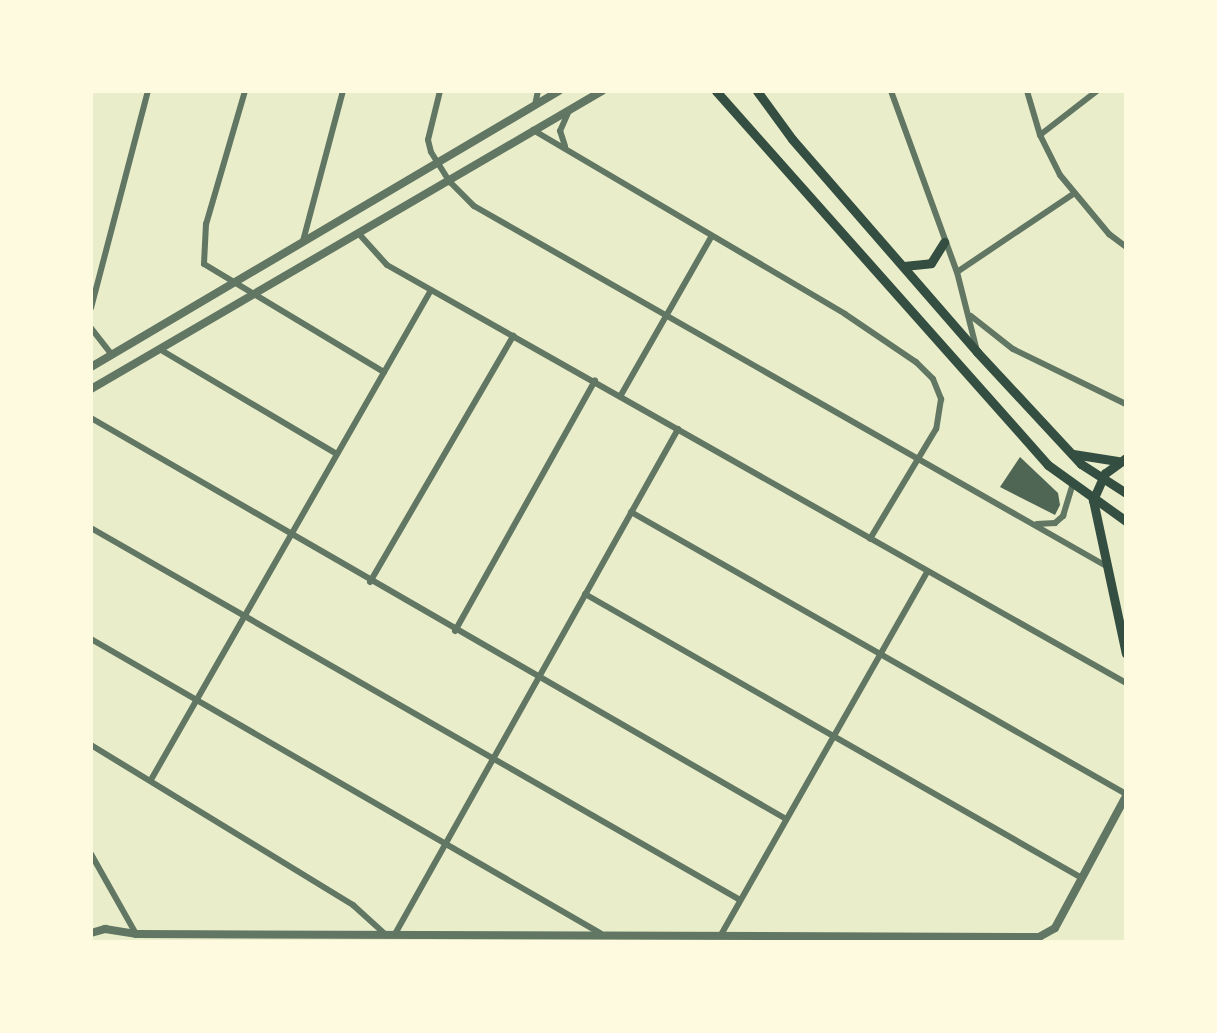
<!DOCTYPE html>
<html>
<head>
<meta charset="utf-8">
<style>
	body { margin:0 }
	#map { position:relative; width:1217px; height:1033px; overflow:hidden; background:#e9edc9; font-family:"Playfair Display",serif }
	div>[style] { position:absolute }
	.building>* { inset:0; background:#4f6655 }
	.minor>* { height:6px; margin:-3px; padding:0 3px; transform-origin:3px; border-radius:3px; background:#617663 }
	.tertiary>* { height:8px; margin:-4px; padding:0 4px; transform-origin:4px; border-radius:4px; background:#617663 }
	.secondary>* { height:9px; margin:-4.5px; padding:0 4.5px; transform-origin:4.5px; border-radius:4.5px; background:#344e41 }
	span { translate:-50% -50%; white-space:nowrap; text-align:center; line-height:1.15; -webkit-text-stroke:6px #fefae0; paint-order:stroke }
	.frame { position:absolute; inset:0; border:93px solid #fefae0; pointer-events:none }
</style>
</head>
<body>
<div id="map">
	<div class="building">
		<div style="clip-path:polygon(1020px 457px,1058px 493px,1060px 505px,1055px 515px,1000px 487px)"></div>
	</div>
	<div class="minor">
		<div style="left:245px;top:91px;width:139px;rotate:106.3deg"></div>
		<div style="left:206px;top:224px;width:40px;rotate:92.9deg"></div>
		<div style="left:204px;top:264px;width:210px;rotate:31deg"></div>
		<div style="left:440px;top:91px;width:50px;rotate:103.8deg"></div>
		<div style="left:428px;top:140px;width:12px;rotate:76deg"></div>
		<div style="left:431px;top:152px;width:36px;rotate:58deg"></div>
		<div style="left:450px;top:182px;width:34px;rotate:45deg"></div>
		<div style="left:474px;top:206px;width:730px;rotate:29.66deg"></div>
		<div style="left:891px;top:91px;width:193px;rotate:70deg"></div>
		<div style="left:957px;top:272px;width:81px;rotate:75.8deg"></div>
		<div style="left:1027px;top:91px;width:46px;rotate:73.5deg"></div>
		<div style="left:1040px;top:135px;width:45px;rotate:63.4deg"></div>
		<div style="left:1060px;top:175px;width:77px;rotate:50.3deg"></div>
		<div style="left:1109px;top:234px;width:21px;rotate:37deg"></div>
		<div style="left:535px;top:105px;width:14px;rotate:-78deg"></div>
		<div style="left:533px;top:130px;width:362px;rotate:30.5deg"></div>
		<div style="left:845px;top:314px;width:86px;rotate:34.1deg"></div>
		<div style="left:916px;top:362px;width:24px;rotate:45deg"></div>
		<div style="left:933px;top:379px;width:22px;rotate:68deg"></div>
		<div style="left:941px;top:399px;width:30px;rotate:99deg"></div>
		<div style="left:936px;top:429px;width:128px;rotate:121deg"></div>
		<div style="left:1040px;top:135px;width:72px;rotate:-37.7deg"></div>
		<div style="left:565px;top:146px;width:16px;rotate:-108deg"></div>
		<div style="left:560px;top:131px;width:22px;rotate:-66deg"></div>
		<div style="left:360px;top:235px;width:40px;rotate:48deg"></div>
		<div style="left:387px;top:265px;width:849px;rotate:29.49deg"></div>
		<div style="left:303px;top:241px;width:155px;rotate:-75.1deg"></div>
		<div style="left:957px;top:272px;width:140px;rotate:-33.9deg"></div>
		<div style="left:91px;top:308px;width:224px;rotate:-75.3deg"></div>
		<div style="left:971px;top:316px;width:53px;rotate:38.2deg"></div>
		<div style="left:1013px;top:349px;width:126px;rotate:26deg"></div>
		<div style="left:91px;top:328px;width:34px;rotate:52deg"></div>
		<div style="left:161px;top:350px;width:204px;rotate:30.6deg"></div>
		<div style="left:621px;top:395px;width:182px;rotate:-60.3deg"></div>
		<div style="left:91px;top:418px;width:802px;rotate:29.98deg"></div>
		<div style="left:631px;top:512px;width:570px;rotate:29.67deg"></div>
		<div style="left:1037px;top:524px;width:18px;rotate:-3deg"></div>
		<div style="left:1055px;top:523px;width:11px;rotate:-41deg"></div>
		<div style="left:1063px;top:516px;width:31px;rotate:-73deg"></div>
		<div style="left:91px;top:528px;width:748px;rotate:29.82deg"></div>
		<div style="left:370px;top:582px;width:285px;rotate:-59.8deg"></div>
		<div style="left:585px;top:594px;width:570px;rotate:29.76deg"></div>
		<div style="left:455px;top:631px;width:287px;rotate:-60.8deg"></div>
		<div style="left:91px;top:639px;width:588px;rotate:30.01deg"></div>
		<div style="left:91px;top:745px;width:307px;rotate:31.4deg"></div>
		<div style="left:353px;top:905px;width:43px;rotate:42.2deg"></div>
		<div style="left:152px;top:778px;width:562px;rotate:-60.24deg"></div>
		<div style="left:91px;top:854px;width:92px;rotate:60.6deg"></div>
		<div style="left:722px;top:933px;width:415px;rotate:-60.4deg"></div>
		<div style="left:395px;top:934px;width:579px;rotate:-60.73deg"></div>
	</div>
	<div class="tertiary">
		<div style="left:91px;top:367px;width:543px;rotate:-30.53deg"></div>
		<div style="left:91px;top:389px;width:592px;rotate:-30.25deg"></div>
		<div style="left:91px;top:933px;width:15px;rotate:-16deg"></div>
		<div style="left:105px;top:929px;width:31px;rotate:9deg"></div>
		<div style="left:136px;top:934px;width:903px;rotate:0.19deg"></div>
		<div style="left:1039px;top:937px;width:18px;rotate:-29deg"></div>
		<div style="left:1055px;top:928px;width:150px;rotate:-61.7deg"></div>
	</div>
	<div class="secondary">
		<div style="left:716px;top:91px;width:500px;rotate:48.4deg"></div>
		<div style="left:1048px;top:465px;width:96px;rotate:35.7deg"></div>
		<div style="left:757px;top:91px;width:59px;rotate:53.9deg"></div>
		<div style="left:792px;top:139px;width:282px;rotate:49deg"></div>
		<div style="left:977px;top:352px;width:153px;rotate:47.1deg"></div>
		<div style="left:1081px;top:464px;width:54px;rotate:32.8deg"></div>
		<div style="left:904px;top:266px;width:27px;rotate:-6deg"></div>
		<div style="left:931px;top:263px;width:25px;rotate:-58deg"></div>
		<div style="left:1073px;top:454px;width:45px;rotate:9deg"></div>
		<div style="left:1126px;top:458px;width:26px;rotate:144deg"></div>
		<div style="left:1105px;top:473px;width:30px;rotate:114deg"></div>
		<div style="left:1093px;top:500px;width:157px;rotate:77.9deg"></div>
	</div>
	<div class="frame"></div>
</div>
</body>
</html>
